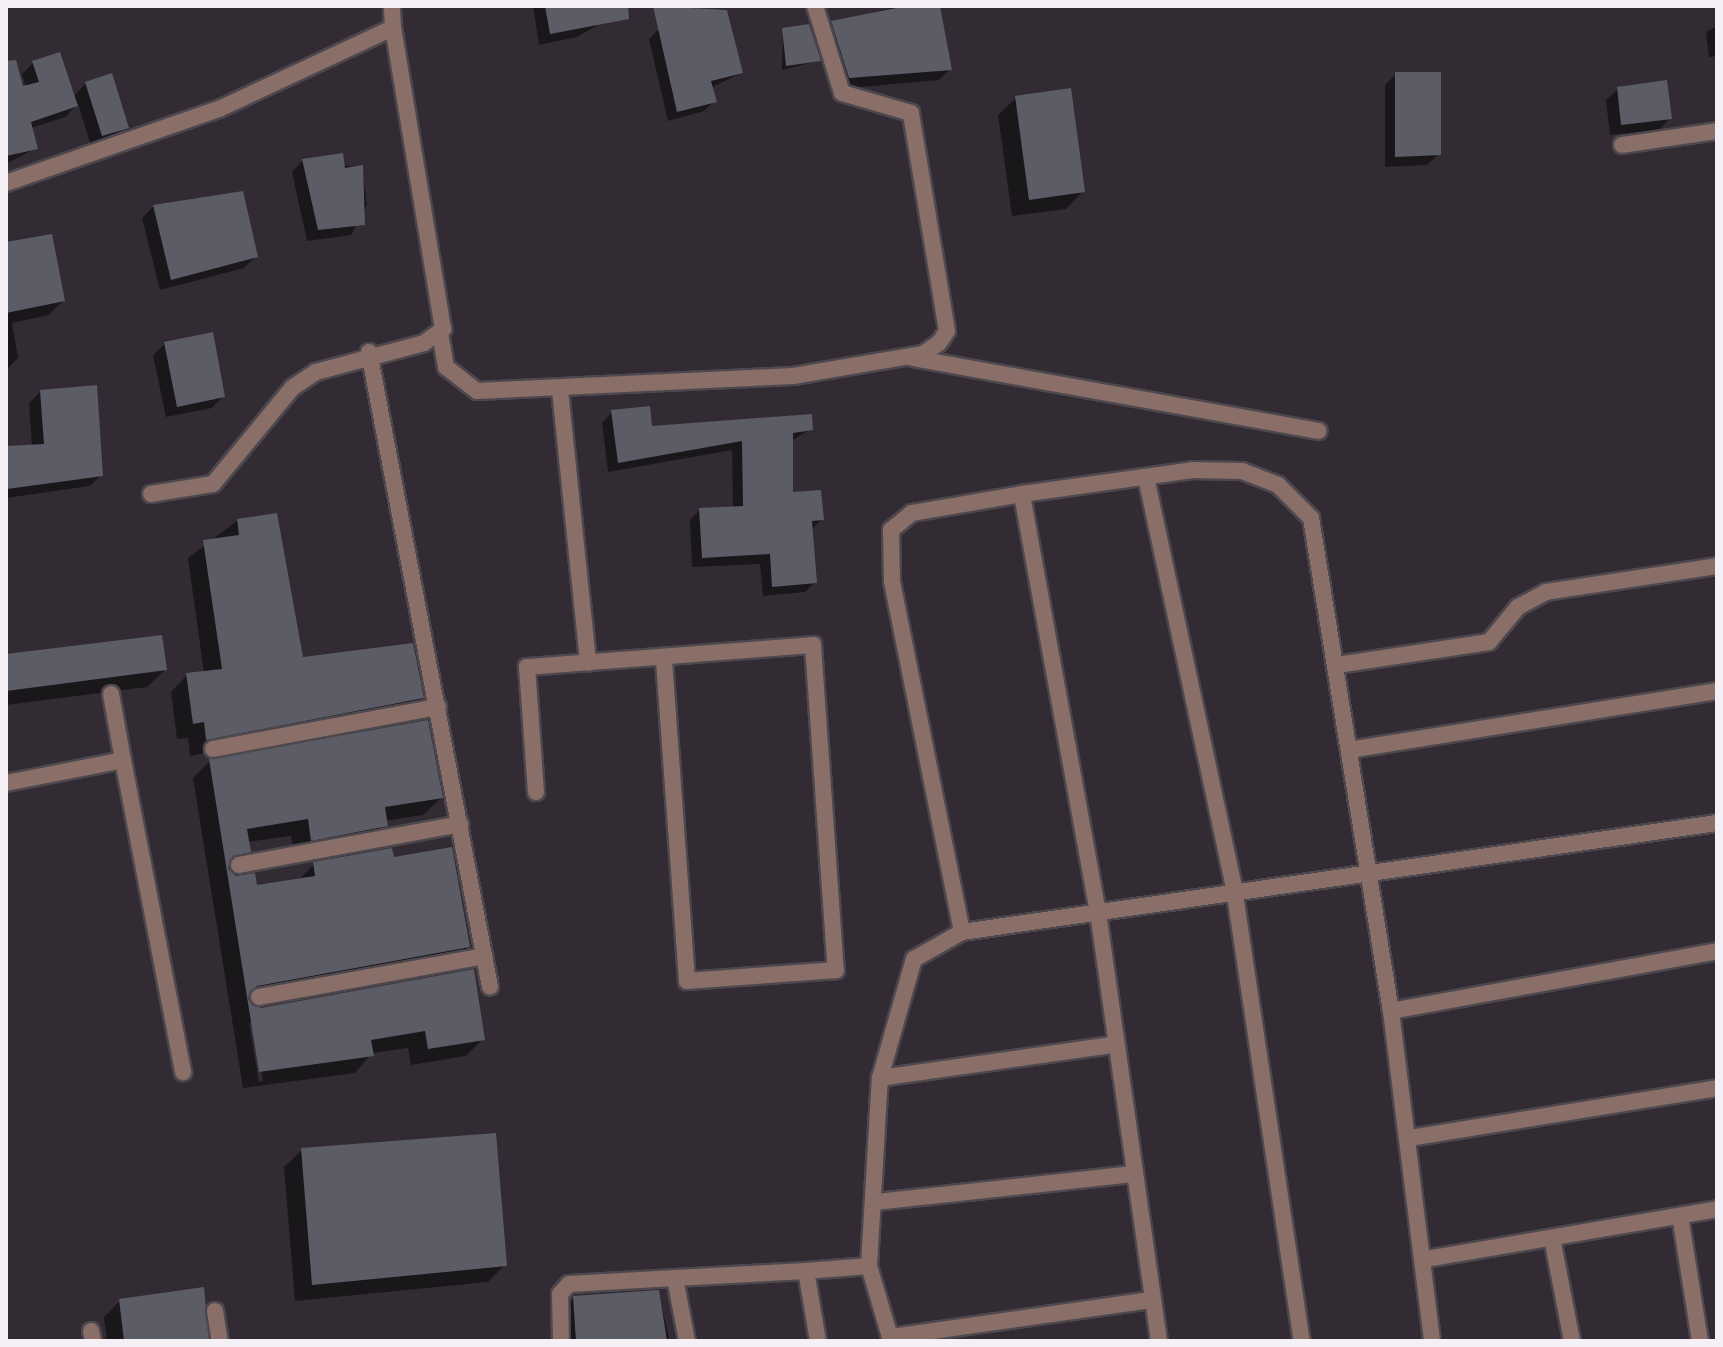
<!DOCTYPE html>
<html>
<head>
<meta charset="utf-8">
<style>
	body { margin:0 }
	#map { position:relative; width:1723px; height:1347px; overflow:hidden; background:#322b33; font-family:Merriweather,serif }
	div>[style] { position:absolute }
	.shadow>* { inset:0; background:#0007 }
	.building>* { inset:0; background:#5c5c67 }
	.roads { filter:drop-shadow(2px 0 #4d474e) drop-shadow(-2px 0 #4d474e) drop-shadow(0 2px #4d474e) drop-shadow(0 -2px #4d474e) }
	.street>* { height:16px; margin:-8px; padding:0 8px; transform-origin:8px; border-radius:8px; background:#896f68 }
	span { translate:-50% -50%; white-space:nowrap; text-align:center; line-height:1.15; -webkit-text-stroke:8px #322b33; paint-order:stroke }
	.frame { position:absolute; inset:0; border:8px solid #f5f0f6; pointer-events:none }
</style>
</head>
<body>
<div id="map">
	<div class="shadow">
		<div style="clip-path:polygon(631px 6px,577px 37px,539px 45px,533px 6px)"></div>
		<div style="clip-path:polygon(899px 6px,940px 6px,950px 69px,939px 80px,838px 89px,821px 34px,832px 23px)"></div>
		<div style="clip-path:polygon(1717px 26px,1717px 56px,1709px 57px,1706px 32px)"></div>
		<div style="clip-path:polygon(659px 29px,741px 73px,711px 88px,714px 101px,704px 111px,668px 121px,649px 39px)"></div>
		<div style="clip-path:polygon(783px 30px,818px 61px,782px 70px)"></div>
		<div style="clip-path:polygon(33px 63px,73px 97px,86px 83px,127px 127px,91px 146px,78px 104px,65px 117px,31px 128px,36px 148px,6px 164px,6px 93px,26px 87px,22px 74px)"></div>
		<div style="clip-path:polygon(1396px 74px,1439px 154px,1427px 165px,1385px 167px,1385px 85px)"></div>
		<div style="clip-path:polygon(1618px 89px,1670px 118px,1659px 130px,1610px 135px,1606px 100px)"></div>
		<div style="clip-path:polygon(1016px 98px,1083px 191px,1066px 209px,1012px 216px,998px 115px)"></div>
		<div style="clip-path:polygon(303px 160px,362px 168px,367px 205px,351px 235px,307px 241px,292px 172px)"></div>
		<div style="clip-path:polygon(241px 193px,256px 256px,244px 268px,160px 290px,142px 218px,153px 207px)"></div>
		<div style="clip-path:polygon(6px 245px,63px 301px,49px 315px,12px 323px,18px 358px,6px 370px)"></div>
		<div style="clip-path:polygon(165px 344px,223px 396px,212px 408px,166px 417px,153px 355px)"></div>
		<div style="clip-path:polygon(40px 392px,101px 475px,90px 486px,6px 498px,6px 449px,32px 447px,29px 403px)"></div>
		<div style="clip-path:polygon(612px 412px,650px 428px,811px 429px,791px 441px,791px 495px,822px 519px,811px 530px,815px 582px,805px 592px,763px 596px,760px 564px,692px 567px,690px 520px,700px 510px,733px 508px,732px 450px,608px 472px,602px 423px)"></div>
		<div style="clip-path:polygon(238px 520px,301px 660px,422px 698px,405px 714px,190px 756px,188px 738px,177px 739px,171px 692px,187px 675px,204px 673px,188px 558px)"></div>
		<div style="clip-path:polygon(6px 656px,165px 670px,147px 687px,6px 705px)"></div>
		<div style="clip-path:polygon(evenodd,210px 761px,441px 798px,423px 815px,385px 821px,369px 843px,294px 857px,291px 836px,247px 842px,249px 851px,227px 869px,255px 888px,298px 881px,314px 864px,392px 859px,468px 947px,451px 964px,248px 1001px,260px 1010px,472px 971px,483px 1039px,466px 1056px,411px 1065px,408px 1048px,372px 1053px,355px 1073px,243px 1088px,193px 778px,210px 761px,249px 1023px,253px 1023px,263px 1081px,259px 1082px,249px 1023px)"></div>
		<div style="clip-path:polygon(302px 1150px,505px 1265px,488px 1282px,295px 1301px,284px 1167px)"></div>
		<div style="clip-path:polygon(658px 1292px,670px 1341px,561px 1341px,558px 1314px,574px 1298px)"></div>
		<div style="clip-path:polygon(120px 1301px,209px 1341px,107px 1341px,104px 1317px)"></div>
	</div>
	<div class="building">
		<div style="clip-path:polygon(545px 6px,628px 6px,629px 19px,550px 34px)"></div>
		<div style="clip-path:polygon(653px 6px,727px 10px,743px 73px,711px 81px,717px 102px,677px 112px)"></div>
		<div style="clip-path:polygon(906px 6px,940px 6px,952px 70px,849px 78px,831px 21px)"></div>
		<div style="clip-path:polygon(809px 24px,821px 61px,786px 66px,782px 28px)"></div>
		<div style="clip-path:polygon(60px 52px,78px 106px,31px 122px,38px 149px,6px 156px,6px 61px,16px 60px,23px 86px,39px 82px,32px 61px)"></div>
		<div style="clip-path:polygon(1395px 72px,1441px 72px,1441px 155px,1395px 157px)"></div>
		<div style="clip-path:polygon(112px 73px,129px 128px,102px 136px,85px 82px)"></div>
		<div style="clip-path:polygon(1667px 80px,1672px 119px,1621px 125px,1617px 87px)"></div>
		<div style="clip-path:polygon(1071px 88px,1085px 192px,1029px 200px,1015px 96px)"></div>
		<div style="clip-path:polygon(343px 153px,345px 168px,363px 165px,365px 225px,318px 230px,302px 159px)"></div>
		<div style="clip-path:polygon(243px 191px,258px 257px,171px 280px,153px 205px)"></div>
		<div style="clip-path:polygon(52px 234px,65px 301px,6px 313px,6px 242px)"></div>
		<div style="clip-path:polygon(213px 332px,225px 397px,177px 407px,164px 342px)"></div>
		<div style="clip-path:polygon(97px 385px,103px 476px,7px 489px,6px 446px,44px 444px,40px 390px)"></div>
		<div style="clip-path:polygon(650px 406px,652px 426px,812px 414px,813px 430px,793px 433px,793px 492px,821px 490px,824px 520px,812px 521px,817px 583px,772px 587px,770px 554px,702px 558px,699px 508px,743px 506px,742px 441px,618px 463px,611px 410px)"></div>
		<div style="clip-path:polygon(277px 513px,303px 657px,413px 643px,424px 698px,206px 740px,204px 722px,193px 724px,186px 673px,222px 669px,203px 540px,239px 535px,237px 519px)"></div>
		<div style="clip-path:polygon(162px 635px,167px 670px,6px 691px,6px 654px)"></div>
		<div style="clip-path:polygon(428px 720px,443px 798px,385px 807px,388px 826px,311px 841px,308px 819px,247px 829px,251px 852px,233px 856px,228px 868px,236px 876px,255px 873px,257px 885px,315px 876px,313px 862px,392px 848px,394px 857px,452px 847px,470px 947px,257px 986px,248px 998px,261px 1008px,474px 969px,485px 1040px,428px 1049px,425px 1031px,371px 1040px,374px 1056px,259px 1072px,209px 759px)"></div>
		<div style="clip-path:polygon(496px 1133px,507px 1266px,312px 1285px,301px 1148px)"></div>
		<div style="clip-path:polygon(204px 1287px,209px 1341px,124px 1341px,119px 1299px)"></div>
		<div style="clip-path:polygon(659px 1290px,667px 1341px,576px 1341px,573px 1296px)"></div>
	</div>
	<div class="roads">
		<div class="street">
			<div style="left:1622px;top:145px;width:96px;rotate:-8.4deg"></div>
			<div style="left:6px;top:183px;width:225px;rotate:-19.2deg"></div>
			<div style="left:219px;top:109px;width:192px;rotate:-25deg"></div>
			<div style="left:393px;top:28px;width:22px;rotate:-93deg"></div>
			<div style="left:440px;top:333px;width:35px;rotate:80deg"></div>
			<div style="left:446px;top:367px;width:39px;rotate:38deg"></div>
			<div style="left:477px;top:391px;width:316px;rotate:-2.7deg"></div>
			<div style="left:793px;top:376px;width:132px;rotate:-9.6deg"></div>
			<div style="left:923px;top:354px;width:19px;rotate:-35deg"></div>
			<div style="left:939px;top:343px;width:14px;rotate:-56deg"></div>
			<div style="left:947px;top:331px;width:221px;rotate:-99.4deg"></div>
			<div style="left:911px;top:113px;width:72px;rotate:-163.8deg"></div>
			<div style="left:842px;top:93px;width:91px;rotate:-107.2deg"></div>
			<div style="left:369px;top:352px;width:646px;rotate:79.21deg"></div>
			<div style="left:913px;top:358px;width:412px;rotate:10.2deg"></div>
			<div style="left:560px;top:390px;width:274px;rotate:84.1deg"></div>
			<div style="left:1146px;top:477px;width:420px;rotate:77.9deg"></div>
			<div style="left:1234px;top:888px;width:458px;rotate:81.5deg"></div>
			<div style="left:151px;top:494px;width:63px;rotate:-9.2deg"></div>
			<div style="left:213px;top:484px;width:124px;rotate:-50.5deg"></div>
			<div style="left:292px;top:388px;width:29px;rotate:-34deg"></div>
			<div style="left:316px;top:372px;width:112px;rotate:-15deg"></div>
			<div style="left:424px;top:343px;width:24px;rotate:-36deg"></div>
			<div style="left:443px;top:329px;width:305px;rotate:-99.4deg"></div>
			<div style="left:1337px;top:665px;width:154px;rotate:-8.6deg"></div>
			<div style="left:1489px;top:642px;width:45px;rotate:-50.4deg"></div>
			<div style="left:1518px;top:607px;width:32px;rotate:-28deg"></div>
			<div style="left:1546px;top:592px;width:173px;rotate:-8.6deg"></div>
			<div style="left:111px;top:694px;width:67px;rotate:79.7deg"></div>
			<div style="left:213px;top:749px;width:229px;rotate:-10.6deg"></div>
			<div style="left:1349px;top:750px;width:373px;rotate:-9.1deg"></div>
			<div style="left:6px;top:783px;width:119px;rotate:-11.1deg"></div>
			<div style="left:123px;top:760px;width:318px;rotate:79.1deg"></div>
			<div style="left:536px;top:792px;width:125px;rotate:-94.1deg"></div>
			<div style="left:527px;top:667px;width:287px;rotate:-4.4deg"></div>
			<div style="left:813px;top:645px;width:326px;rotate:86deg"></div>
			<div style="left:836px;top:970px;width:149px;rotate:175.8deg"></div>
			<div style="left:687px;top:981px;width:325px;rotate:-94.1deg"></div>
			<div style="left:239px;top:865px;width:225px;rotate:-10.5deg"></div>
			<div style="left:962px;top:932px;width:358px;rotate:-101.3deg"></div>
			<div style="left:892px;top:581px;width:51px;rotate:-91.1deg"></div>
			<div style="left:891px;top:530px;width:27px;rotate:-39deg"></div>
			<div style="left:912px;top:513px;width:112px;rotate:-9.8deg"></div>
			<div style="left:259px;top:997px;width:229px;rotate:-10.3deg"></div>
			<div style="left:1391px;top:1011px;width:331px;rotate:-10.4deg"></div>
			<div style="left:880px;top:1078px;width:235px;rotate:-8.1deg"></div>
			<div style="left:1409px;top:1138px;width:312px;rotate:-9.2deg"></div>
			<div style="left:876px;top:1202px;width:260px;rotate:-6.2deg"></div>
			<div style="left:1680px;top:1216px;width:127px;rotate:80.9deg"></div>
			<div style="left:1552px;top:1238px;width:105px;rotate:79deg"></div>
			<div style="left:1426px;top:1259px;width:295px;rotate:-9.7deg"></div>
			<div style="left:1151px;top:1300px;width:264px;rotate:171.9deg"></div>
			<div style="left:890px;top:1337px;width:74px;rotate:-106.5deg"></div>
			<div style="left:869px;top:1266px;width:188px;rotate:-86.7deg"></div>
			<div style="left:880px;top:1078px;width:124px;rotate:-74.1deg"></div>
			<div style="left:914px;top:959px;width:55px;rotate:-29.4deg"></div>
			<div style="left:962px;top:932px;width:763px;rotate:-8.22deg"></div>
			<div style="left:215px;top:1311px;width:30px;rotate:81deg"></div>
			<div style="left:91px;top:1331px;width:10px;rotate:79deg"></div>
			<div style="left:561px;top:1341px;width:47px;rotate:-91.2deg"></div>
			<div style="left:560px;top:1294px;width:13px;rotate:-48deg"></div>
			<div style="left:569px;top:1284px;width:106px;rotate:-3.2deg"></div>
			<div style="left:687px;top:1341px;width:64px;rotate:-100.8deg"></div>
			<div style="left:675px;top:1278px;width:131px;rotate:-3.1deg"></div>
			<div style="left:818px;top:1341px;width:71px;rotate:-99.7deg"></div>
			<div style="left:806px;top:1271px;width:63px;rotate:-4.5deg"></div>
			<div style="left:1159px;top:1341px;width:432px;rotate:-98.1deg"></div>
			<div style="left:1098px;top:913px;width:426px;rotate:-100.3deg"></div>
			<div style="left:1022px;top:494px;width:172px;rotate:-8deg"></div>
			<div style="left:1192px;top:470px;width:50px;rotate:1.1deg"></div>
			<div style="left:1242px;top:471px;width:39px;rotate:21deg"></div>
			<div style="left:1278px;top:485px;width:47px;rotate:45deg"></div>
			<div style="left:1311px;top:518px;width:499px;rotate:80.8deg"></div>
			<div style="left:1391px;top:1011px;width:333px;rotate:82.9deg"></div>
		</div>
	</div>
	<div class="frame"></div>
</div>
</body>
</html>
